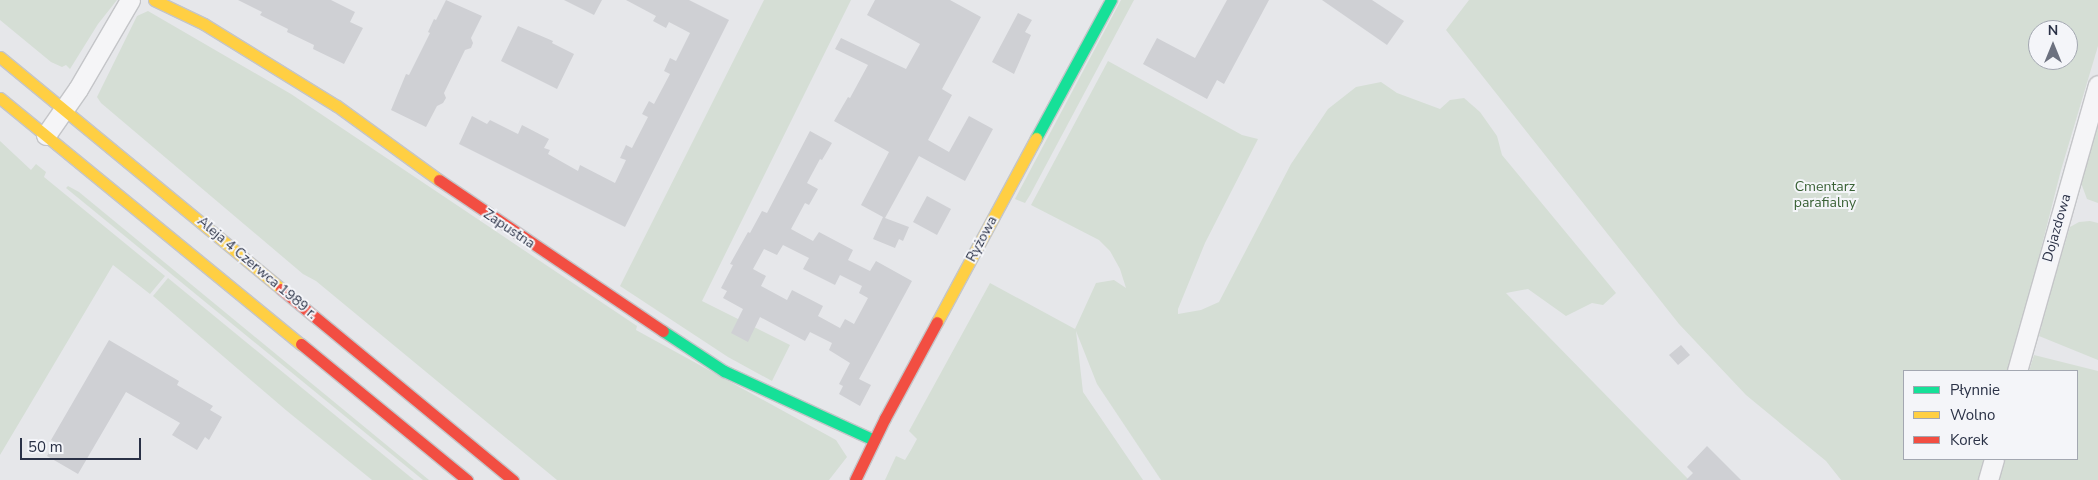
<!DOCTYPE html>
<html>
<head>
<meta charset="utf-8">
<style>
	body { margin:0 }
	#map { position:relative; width:2098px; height:480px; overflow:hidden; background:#e6e7ea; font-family:"Nunito Sans",sans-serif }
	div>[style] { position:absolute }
	.green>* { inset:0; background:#d5ded5 }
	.building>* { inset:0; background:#cfd0d4 }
	.roads { filter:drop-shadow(1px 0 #c4c5c8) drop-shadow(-1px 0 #c4c5c8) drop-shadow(0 1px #c4c5c8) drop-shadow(0 -1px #c4c5c8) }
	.street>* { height:19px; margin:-9.5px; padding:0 9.5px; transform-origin:9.5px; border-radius:9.5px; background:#f5f5f7 }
	.fast>* { height:11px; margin:-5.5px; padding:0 5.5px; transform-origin:5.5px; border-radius:5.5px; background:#16e098 }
	.slow>* { height:11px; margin:-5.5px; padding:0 5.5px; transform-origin:5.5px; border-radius:5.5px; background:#ffcf43 }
	.jam>* { height:11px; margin:-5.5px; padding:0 5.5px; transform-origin:5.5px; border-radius:5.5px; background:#f24e42 }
	span { translate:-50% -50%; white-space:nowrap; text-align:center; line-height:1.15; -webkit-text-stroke:4px #f4f5f9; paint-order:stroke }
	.park-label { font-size:14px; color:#3a6236 }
	.street-label { font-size:14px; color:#2a3146 }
	.legend { position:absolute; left:1903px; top:370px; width:175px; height:90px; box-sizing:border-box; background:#f4f5f9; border:1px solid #a3a7b1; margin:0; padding:6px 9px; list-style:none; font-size:15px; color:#2a3146 }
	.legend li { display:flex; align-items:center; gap:10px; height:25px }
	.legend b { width:25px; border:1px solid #a3a7b1 }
	.north { position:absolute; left:2028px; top:20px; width:50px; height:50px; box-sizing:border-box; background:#f4f5f9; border:1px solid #a3a7b1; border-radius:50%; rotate:0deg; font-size:14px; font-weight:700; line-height:20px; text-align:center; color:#2a3146 }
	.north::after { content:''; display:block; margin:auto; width:18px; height:22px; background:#6c717f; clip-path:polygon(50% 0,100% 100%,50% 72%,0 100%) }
	.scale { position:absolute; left:20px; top:438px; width:121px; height:22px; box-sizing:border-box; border:2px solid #2a3146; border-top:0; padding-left:6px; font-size:15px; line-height:18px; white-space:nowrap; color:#2a3146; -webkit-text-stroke:4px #f4f5f9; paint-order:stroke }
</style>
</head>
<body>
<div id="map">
	<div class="green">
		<div style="clip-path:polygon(0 0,117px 0,98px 24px,70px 69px,66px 65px,62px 67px,51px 62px,0 20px)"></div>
		<div style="clip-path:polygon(764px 0,851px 0,702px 301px,790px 345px,772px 381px,728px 357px,620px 286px)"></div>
		<div style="clip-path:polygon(1121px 0,1134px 0,1030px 195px,1025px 203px,1015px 199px)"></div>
		<div style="clip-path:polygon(evenodd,1469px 0,2098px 0,2098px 46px,2061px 170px,2010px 371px,1904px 371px,1904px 459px,1986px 459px,1980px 480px,1841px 480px,1826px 461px,1746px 395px,1679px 324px,1446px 30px,1469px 0,2038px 30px,2068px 30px,2068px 60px,2038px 60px,2038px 30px)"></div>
		<div style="clip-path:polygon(148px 11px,291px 94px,637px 326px,636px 330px,836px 440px,847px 457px,829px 480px,557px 480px,316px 281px,303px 274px,101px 103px,97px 97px,137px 16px)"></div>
		<div style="clip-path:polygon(1108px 61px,1242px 135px,1258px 139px,1205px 243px,1178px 309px,1178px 314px,1201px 310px,1219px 302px,1291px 164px,1328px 109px,1356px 87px,1381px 82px,1397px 93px,1440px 109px,1450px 100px,1464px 98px,1480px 112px,1497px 136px,1502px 155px,1616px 293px,1603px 305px,1592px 303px,1566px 316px,1528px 289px,1506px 293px,1689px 480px,1161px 480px,1097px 384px,1076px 331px,1083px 392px,1143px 480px,885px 480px,896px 456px,905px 460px,911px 450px,917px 439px,909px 431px,990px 283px,1075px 329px,1096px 283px,1114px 280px,1126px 288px,1120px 269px,1110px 251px,1099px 240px,1031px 205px)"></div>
		<div style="clip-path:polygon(2098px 120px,2098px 203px,2087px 199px,2081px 183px)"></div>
		<div style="clip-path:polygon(0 141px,31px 170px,36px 164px,46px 172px,44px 177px,165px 276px,150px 294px,113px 265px,0 455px)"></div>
		<div style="clip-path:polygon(68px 186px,79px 192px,429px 480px,423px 480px,66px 188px)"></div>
		<div style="clip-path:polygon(2090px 221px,2098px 223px,2098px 360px,2039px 336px,2052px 285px,2070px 227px,2079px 222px)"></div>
		<div style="clip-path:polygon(168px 278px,414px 480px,372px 480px,287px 411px,153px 296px)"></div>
		<div style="clip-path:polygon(2034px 355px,2098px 371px,2098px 480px,1997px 480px,2003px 459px,2077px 459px,2077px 371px,2029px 371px)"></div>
	</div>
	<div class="building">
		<div style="clip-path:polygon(238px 0,331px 0,355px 12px,350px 22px,363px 28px,344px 64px,313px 49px,314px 45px,287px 32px,288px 29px,260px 15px,262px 12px)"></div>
		<div style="clip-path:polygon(446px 0,482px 16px,471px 38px,473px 43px,471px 48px,465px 50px,444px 93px,446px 98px,443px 103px,437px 106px,426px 127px,391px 110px,406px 74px,409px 75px,430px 33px,428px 32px,434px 19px,436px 20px)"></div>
		<div style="clip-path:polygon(564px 0,602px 0,594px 15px)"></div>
		<div style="clip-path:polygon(626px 0,689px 0,729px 20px,625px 227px,459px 144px,472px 116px,487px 124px,490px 120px,518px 134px,522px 125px,549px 139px,544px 148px,550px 150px,548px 154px,578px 171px,580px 165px,615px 183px,626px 160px,620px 158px,626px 145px,632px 148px,648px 117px,642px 114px,649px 101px,654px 104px,670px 74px,664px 71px,670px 58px,676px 61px,690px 33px,669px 22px,666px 28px,653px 21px,656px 16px)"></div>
		<div style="clip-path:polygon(875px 0,950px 0,981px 17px,942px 89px,952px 95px,928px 140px,949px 152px,969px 116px,993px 129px,965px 181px,919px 156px,885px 218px,909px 227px,903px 241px,899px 239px,895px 248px,873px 239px,883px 217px,861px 205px,889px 152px,834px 121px,848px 97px,850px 98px,868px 65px,835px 49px,841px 38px,906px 69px,920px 44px,867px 15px)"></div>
		<div style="clip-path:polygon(1227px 0,1269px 0,1224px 84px,1217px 80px,1207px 99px,1143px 64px,1157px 38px,1195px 58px)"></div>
		<div style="clip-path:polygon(1322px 0,1372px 0,1404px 21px,1387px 45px)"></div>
		<div style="clip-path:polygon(1018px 13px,1032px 20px,1025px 32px,1031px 35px,1014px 74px,992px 62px)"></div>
		<div style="clip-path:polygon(518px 26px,553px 41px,552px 43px,574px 54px,557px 89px,501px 61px)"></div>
		<div style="clip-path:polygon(evenodd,810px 131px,832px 143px,822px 160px,820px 159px,807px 183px,818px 189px,809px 205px,805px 203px,791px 229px,813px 241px,819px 232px,853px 250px,848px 260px,870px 271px,876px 261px,912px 281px,859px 379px,871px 385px,860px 406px,839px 394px,843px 386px,839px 384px,850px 363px,829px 350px,832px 343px,810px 332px,805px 341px,760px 317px,748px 342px,731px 333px,743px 309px,723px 298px,727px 291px,721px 288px,733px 265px,730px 264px,748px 232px,750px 233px,762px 211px,767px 213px,810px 131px,783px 245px,809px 258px,803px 269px,835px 285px,840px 275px,862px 286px,859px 293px,868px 298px,854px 324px,845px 319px,840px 328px,818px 316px,823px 306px,792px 290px,787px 300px,761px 286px,766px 276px,753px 269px,764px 249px,777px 255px,783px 245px)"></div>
		<div style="clip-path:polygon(927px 196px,951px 209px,937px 235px,913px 222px)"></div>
		<div style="clip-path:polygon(109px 340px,179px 381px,177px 385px,213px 406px,210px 410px,222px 417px,209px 440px,205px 437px,197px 450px,172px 435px,180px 423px,126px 392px,78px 474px,47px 456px,55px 442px,51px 440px)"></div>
		<div style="clip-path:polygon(1681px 345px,1690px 355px,1678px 365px,1669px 355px)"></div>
		<div style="clip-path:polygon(1707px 446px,1741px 480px,1686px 480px,1693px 473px,1687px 467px)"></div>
	</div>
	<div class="roads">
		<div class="street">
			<div style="left:46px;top:135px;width:56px;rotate:-55.2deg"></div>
			<div style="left:78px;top:89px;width:103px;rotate:-59.7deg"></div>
			<div style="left:2017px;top:371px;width:297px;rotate:-74.2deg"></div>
			<div style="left:1988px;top:480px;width:22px;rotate:-74deg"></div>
		</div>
		<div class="fast">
			<div style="left:1036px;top:138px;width:157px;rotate:-61.5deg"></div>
			<div style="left:663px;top:331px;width:73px;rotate:33.3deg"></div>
			<div style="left:724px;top:371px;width:165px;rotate:24.7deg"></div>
		</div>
		<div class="slow">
			<div style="left:154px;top:0;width:55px;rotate:25.6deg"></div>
			<div style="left:204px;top:24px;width:156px;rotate:31.7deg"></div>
			<div style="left:337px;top:106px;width:126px;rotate:36deg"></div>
			<div style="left:0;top:57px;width:364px;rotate:39.5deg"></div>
			<div style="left:0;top:98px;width:389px;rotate:39.3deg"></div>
			<div style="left:937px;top:322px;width:209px;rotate:-61.7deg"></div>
		</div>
		<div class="jam">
			<div style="left:439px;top:180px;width:270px;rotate:34deg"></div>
			<div style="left:281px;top:289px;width:301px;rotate:39.5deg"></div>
			<div style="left:301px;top:344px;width:215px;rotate:39.3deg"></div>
			<div style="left:855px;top:480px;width:69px;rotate:-64.2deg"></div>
			<div style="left:885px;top:418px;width:109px;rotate:-61.6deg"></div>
		</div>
	</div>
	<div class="park-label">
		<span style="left:1825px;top:195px">Cmentarz<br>parafialny</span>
	</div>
	<div class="street-label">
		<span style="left:2057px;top:228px;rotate:-74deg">Dojazdowa</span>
		<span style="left:509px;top:229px;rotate:34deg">Zapustna</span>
		<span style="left:982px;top:239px;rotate:-62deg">Ryżowa</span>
		<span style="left:257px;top:268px;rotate:40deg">Aleja 4 Czerwca 1989 r.</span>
	</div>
	<ul class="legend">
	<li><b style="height:6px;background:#16e098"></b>Płynnie</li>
	<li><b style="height:6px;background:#ffcf43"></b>Wolno</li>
	<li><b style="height:6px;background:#f24e42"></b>Korek</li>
	</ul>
	<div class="north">N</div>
	<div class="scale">50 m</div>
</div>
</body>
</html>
